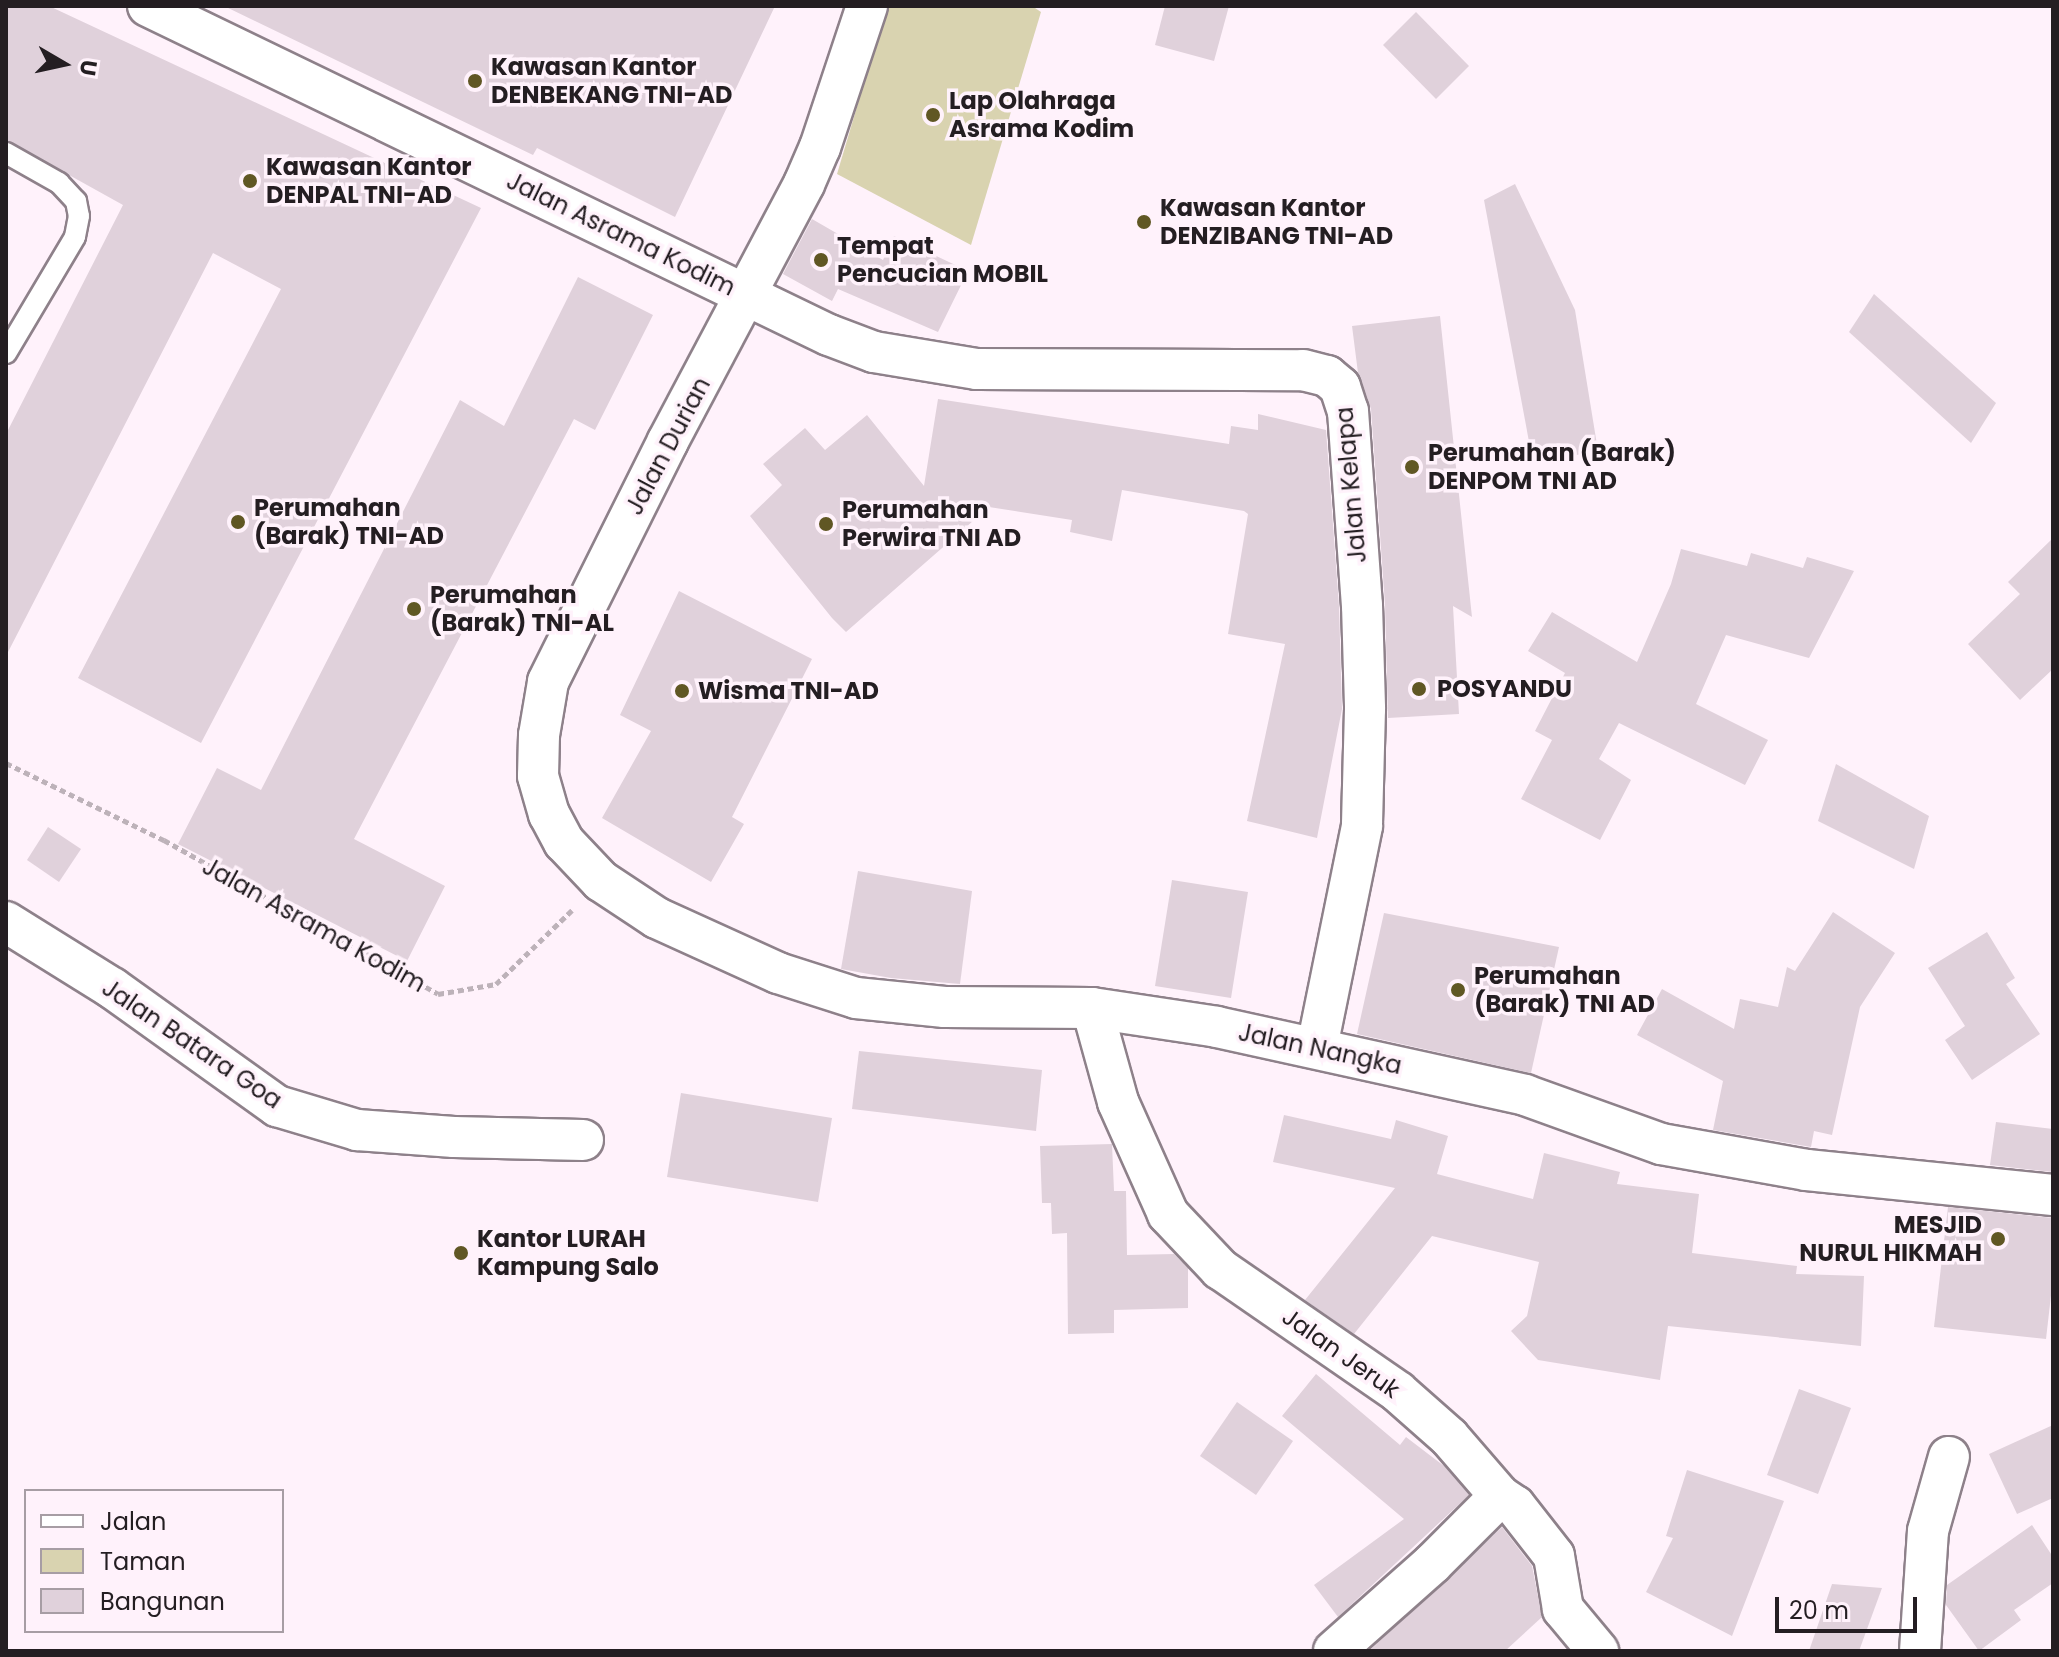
<!DOCTYPE html>
<html>
<head>
<meta charset="utf-8">
<style>
	body { margin:0 }
	#map { position:relative; width:2059px; height:1657px; overflow:hidden; background:#fff2fb; font-family:Poppins,sans-serif }
	div>[style] { position:absolute }
	.green>* { inset:0; background:#d9d3b0 }
	.building>* { inset:0; background:#e0d1db }
	.path>* { height:5px; margin-top:-2.5px; transform-origin:0; background:repeating-linear-gradient(90deg,#bdb2b9 0 6px,transparent 0 10px) }
	.roads { filter:drop-shadow(2px 0 #8e818a) drop-shadow(-2px 0 #8e818a) drop-shadow(0 2px #8e818a) drop-shadow(0 -2px #8e818a) }
	.service>* { height:20px; margin:-10px; padding:0 10px; transform-origin:10px; border-radius:10px; background:#fff }
	.minor>* { height:40px; margin:-20px; padding:0 20px; transform-origin:20px; border-radius:20px; background:#fff }
	.dots>* { width:22px; height:22px; translate:-50% -50%; box-sizing:border-box; border:4px solid #fff2fb; border-radius:50% }
	span { translate:-50% -50%; white-space:nowrap; text-align:center; line-height:1.15; -webkit-text-stroke:7px #fff2fb; paint-order:stroke }
	.poi-label { font-size:24px; color:#241e22; font-weight:700 }
	.left { translate:0 -50%; text-align:left }
	.right { translate:-100% -50%; text-align:right }
	.street-label { font-size:24px; color:#241e22 }
	.frame { position:absolute; inset:0; border:8px solid #241e22; pointer-events:none }
	.legend { position:absolute; left:24px; top:1489px; width:260px; height:144px; box-sizing:border-box; background:#fff2fb; border:2px solid #a79da4; margin:0; padding:10px 14px; list-style:none; font-size:24px; color:#241e22 }
	.legend li { display:flex; align-items:center; gap:16px; height:40px }
	.legend b { width:40px; border:2px solid #a79da4 }
	.north { position:absolute; left:24px; top:24px; width:80px; height:80px; -webkit-text-stroke:6px #fff2fb; paint-order:stroke; rotate:99deg; font-size:22px; font-weight:700; line-height:32px; text-align:center; color:#241e22 }
	.north::after { content:''; display:block; margin:auto; width:28px; height:36px; background:#241e22; clip-path:polygon(50% 0,100% 100%,50% 72%,0 100%) }
	.scale { position:absolute; left:1775px; top:1597px; width:142px; height:36px; box-sizing:border-box; border:4px solid #241e22; border-top:0; padding-left:10px; font-size:24px; line-height:28px; white-space:nowrap; color:#241e22; -webkit-text-stroke:6px #fff2fb; paint-order:stroke }
</style>
</head>
<body>
<div id="map">
	<div class="green">
		<div style="clip-path:polygon(887px 6px,1032px 6px,1041px 12px,971px 245px,837px 174px)"></div>
	</div>
	<div class="building">
		<div style="clip-path:polygon(6px 6px,49px 6px,481px 208px,201px 743px,78px 678px,281px 289px,213px 253px,6px 656px,6px 434px,123px 205px,6px 140px)"></div>
		<div style="clip-path:polygon(224px 6px,775px 6px,675px 217px,537px 148px,533px 155px)"></div>
		<div style="clip-path:polygon(1165px 6px,1229px 6px,1214px 61px,1155px 45px)"></div>
		<div style="clip-path:polygon(1416px 12px,1469px 66px,1436px 99px,1383px 45px)"></div>
		<div style="clip-path:polygon(1515px 184px,1575px 310px,1598px 451px,1533px 463px,1484px 200px)"></div>
		<div style="clip-path:polygon(812px 219px,883px 260px,894px 236px,968px 271px,938px 332px,838px 289px,832px 301px,783px 274px)"></div>
		<div style="clip-path:polygon(578px 277px,653px 315px,595px 430px,574px 419px,354px 839px,445px 886px,407px 961px,178px 844px,217px 768px,261px 790px,460px 400px,504px 426px)"></div>
		<div style="clip-path:polygon(1874px 294px,1996px 403px,1971px 443px,1849px 332px)"></div>
		<div style="clip-path:polygon(1440px 316px,1472px 617px,1453px 606px,1459px 714px,1388px 718px,1385px 604px,1371px 409px,1358px 373px,1352px 326px)"></div>
		<div style="clip-path:polygon(938px 399px,1229px 444px,1231px 426px,1258px 430px,1258px 414px,1326px 430px,1339px 606px,1342px 709px,1317px 838px,1247px 821px,1285px 644px,1228px 634px,1248px 514px,1244px 511px,1122px 490px,1112px 541px,1070px 532px,1072px 520px,989px 507px,846px 632px,832px 618px,750px 516px,782px 485px,763px 464px,805px 428px,825px 450px,867px 415px,924px 486px)"></div>
		<div style="clip-path:polygon(2053px 538px,2053px 669px,2020px 700px,1968px 644px,2020px 594px,2008px 582px)"></div>
		<div style="clip-path:polygon(1681px 549px,1747px 566px,1751px 553px,1803px 568px,1807px 557px,1854px 571px,1809px 658px,1726px 635px,1696px 704px,1768px 740px,1745px 785px,1619px 723px,1599px 759px,1631px 780px,1600px 840px,1521px 799px,1552px 740px,1535px 731px,1565px 673px,1528px 651px,1552px 612px,1637px 662px,1671px 584px)"></div>
		<div style="clip-path:polygon(679px 591px,812px 659px,732px 817px,744px 824px,711px 882px,602px 818px,651px 731px,620px 715px)"></div>
		<div style="clip-path:polygon(1836px 764px,1929px 816px,1914px 869px,1818px 821px)"></div>
		<div style="clip-path:polygon(48px 827px,81px 849px,59px 882px,27px 860px)"></div>
		<div style="clip-path:polygon(858px 871px,972px 891px,960px 984px,891px 978px,841px 969px)"></div>
		<div style="clip-path:polygon(1172px 880px,1248px 892px,1231px 998px,1155px 986px)"></div>
		<div style="clip-path:polygon(1833px 912px,1895px 953px,1860px 1007px,1832px 1135px,1814px 1131px,1811px 1147px,1713px 1130px,1723px 1081px,1637px 1035px,1662px 989px,1734px 1029px,1740px 999px,1778px 1007px,1787px 967px,1795px 971px)"></div>
		<div style="clip-path:polygon(1384px 913px,1559px 947px,1531px 1073px,1357px 1034px)"></div>
		<div style="clip-path:polygon(1987px 932px,2015px 978px,2006px 984px,2040px 1034px,1972px 1080px,1945px 1040px,1965px 1026px,1928px 968px)"></div>
		<div style="clip-path:polygon(859px 1051px,1042px 1070px,1036px 1131px,852px 1109px)"></div>
		<div style="clip-path:polygon(681px 1093px,832px 1118px,818px 1202px,667px 1177px)"></div>
		<div style="clip-path:polygon(1284px 1115px,1391px 1139px,1396px 1120px,1448px 1136px,1437px 1174px,1533px 1199px,1544px 1153px,1620px 1172px,1617px 1184px,1699px 1194px,1692px 1253px,1797px 1266px,1796px 1274px,1864px 1276px,1861px 1346px,1668px 1326px,1660px 1380px,1538px 1360px,1511px 1331px,1527px 1316px,1539px 1262px,1432px 1236px,1354px 1334px,1305px 1300px,1395px 1188px,1273px 1162px)"></div>
		<div style="clip-path:polygon(1996px 1122px,2053px 1129px,2053px 1172px,1990px 1165px)"></div>
		<div style="clip-path:polygon(1112px 1144px,1114px 1191px,1126px 1191px,1127px 1255px,1174px 1254px,1188px 1268px,1188px 1308px,1114px 1310px,1114px 1333px,1068px 1334px,1067px 1233px,1052px 1234px,1051px 1203px,1042px 1203px,1040px 1146px)"></div>
		<div style="clip-path:polygon(1948px 1207px,2053px 1218px,2053px 1278px,2046px 1339px,1934px 1327px)"></div>
		<div style="clip-path:polygon(1316px 1374px,1400px 1445px,1406px 1437px,1444px 1466px,1469px 1495px,1338px 1617px,1314px 1585px,1404px 1519px,1282px 1416px)"></div>
		<div style="clip-path:polygon(1799px 1389px,1851px 1408px,1818px 1494px,1767px 1475px)"></div>
		<div style="clip-path:polygon(1237px 1402px,1293px 1441px,1256px 1495px,1200px 1456px)"></div>
		<div style="clip-path:polygon(2053px 1425px,2053px 1498px,2017px 1514px,1989px 1454px)"></div>
		<div style="clip-path:polygon(1687px 1470px,1784px 1501px,1732px 1636px,1646px 1592px,1673px 1538px,1666px 1536px)"></div>
		<div style="clip-path:polygon(2032px 1525px,2053px 1557px,2053px 1583px,2014px 1610px,2021px 1620px,1979px 1651px,1946px 1605px,1947px 1585px)"></div>
		<div style="clip-path:polygon(1502px 1527px,1532px 1566px,1542px 1617px,1505px 1651px,1369px 1651px)"></div>
		<div style="clip-path:polygon(1832px 1584px,1882px 1588px,1859px 1651px,1809px 1651px)"></div>
	</div>
	<div class="path">
		<div style="left:6px;top:763px;width:176px;rotate:26deg"></div>
		<div style="left:164px;top:840px;width:314px;rotate:29.3deg"></div>
		<div style="left:438px;top:994px;width:59px;rotate:-9.8deg"></div>
		<div style="left:496px;top:984px;width:106px;rotate:-44.2deg"></div>
	</div>
	<div class="roads">
		<div class="service">
			<div style="left:6px;top:153px;width:61px;rotate:29.5deg"></div>
			<div style="left:59px;top:183px;width:25px;rotate:47deg"></div>
			<div style="left:76px;top:201px;width:15px;rotate:79deg"></div>
			<div style="left:79px;top:216px;width:21px;rotate:101deg"></div>
			<div style="left:75px;top:237px;width:135px;rotate:120.7deg"></div>
		</div>
		<div class="minor">
			<div style="left:148px;top:6px;width:756px;rotate:25.79deg"></div>
			<div style="left:829px;top:335px;width:48px;rotate:20.7deg"></div>
			<div style="left:874px;top:352px;width:104px;rotate:9.4deg"></div>
			<div style="left:977px;top:369px;width:326px;rotate:0.2deg"></div>
			<div style="left:1303px;top:370px;width:25px;rotate:14deg"></div>
			<div style="left:1327px;top:376px;width:17px;rotate:40deg"></div>
			<div style="left:1340px;top:387px;width:25px;rotate:72deg"></div>
			<div style="left:1348px;top:411px;width:195px;rotate:85.9deg"></div>
			<div style="left:1362px;top:605px;width:104px;rotate:88.3deg"></div>
			<div style="left:1365px;top:709px;width:117px;rotate:91.5deg"></div>
			<div style="left:1362px;top:826px;width:226px;rotate:101.5deg"></div>
			<div style="left:867px;top:6px;width:149px;rotate:108.4deg"></div>
			<div style="left:820px;top:147px;width:40px;rotate:113.4deg"></div>
			<div style="left:804px;top:184px;width:291px;rotate:117.9deg"></div>
			<div style="left:668px;top:441px;width:269px;rotate:116.5deg"></div>
			<div style="left:548px;top:682px;width:54px;rotate:99.6deg"></div>
			<div style="left:539px;top:735px;width:41px;rotate:91.4deg"></div>
			<div style="left:538px;top:776px;width:40px;rotate:74deg"></div>
			<div style="left:549px;top:814px;width:32px;rotate:62deg"></div>
			<div style="left:564px;top:842px;width:54px;rotate:46.5deg"></div>
			<div style="left:601px;top:881px;width:67px;rotate:33.5deg"></div>
			<div style="left:657px;top:918px;width:133px;rotate:24.4deg"></div>
			<div style="left:778px;top:973px;width:82px;rotate:17.8deg"></div>
			<div style="left:856px;top:998px;width:89px;rotate:5.8deg"></div>
			<div style="left:945px;top:1007px;width:147px;rotate:0.4deg"></div>
			<div style="left:1092px;top:1008px;width:126px;rotate:8.6deg"></div>
			<div style="left:1217px;top:1027px;width:315px;rotate:12.4deg"></div>
			<div style="left:1525px;top:1095px;width:145px;rotate:19.8deg"></div>
			<div style="left:1661px;top:1144px;width:148px;rotate:10.1deg"></div>
			<div style="left:1807px;top:1170px;width:247px;rotate:5.8deg"></div>
			<div style="left:6px;top:922px;width:125px;rotate:31.9deg"></div>
			<div style="left:112px;top:988px;width:203px;rotate:35.6deg"></div>
			<div style="left:277px;top:1106px;width:84px;rotate:16.7deg"></div>
			<div style="left:357px;top:1130px;width:97px;rotate:4.1deg"></div>
			<div style="left:454px;top:1137px;width:129px;rotate:1.3deg"></div>
			<div style="left:1092px;top:1008px;width:98px;rotate:74.5deg"></div>
			<div style="left:1118px;top:1102px;width:123px;rotate:65.9deg"></div>
			<div style="left:1168px;top:1214px;width:76px;rotate:46.6deg"></div>
			<div style="left:1220px;top:1269px;width:216px;rotate:34.6deg"></div>
			<div style="left:1398px;top:1392px;width:68px;rotate:41.4deg"></div>
			<div style="left:1449px;top:1437px;width:78px;rotate:49.2deg"></div>
			<div style="left:1500px;top:1496px;width:96px;rotate:135deg"></div>
			<div style="left:1432px;top:1564px;width:131px;rotate:138.4deg"></div>
			<div style="left:1500px;top:1496px;width:18px;rotate:34deg"></div>
			<div style="left:1515px;top:1506px;width:63px;rotate:52deg"></div>
			<div style="left:1554px;top:1556px;width:54px;rotate:80.4deg"></div>
			<div style="left:1563px;top:1609px;width:55px;rotate:50.2deg"></div>
			<div style="left:1920px;top:1651px;width:120px;rotate:-86.2deg"></div>
			<div style="left:1928px;top:1531px;width:77px;rotate:-74.2deg"></div>
		</div>
	</div>
	<div class="dots">
		<div style="left:475px;top:81px;background:#605724"></div>
		<div style="left:933px;top:115px;background:#605724"></div>
		<div style="left:250px;top:181px;background:#605724"></div>
		<div style="left:1144px;top:222px;background:#605724"></div>
		<div style="left:821px;top:260px;background:#605724"></div>
		<div style="left:1412px;top:467px;background:#605724"></div>
		<div style="left:238px;top:522px;background:#605724"></div>
		<div style="left:826px;top:524px;background:#605724"></div>
		<div style="left:414px;top:609px;background:#605724"></div>
		<div style="left:1419px;top:689px;background:#605724"></div>
		<div style="left:682px;top:691px;background:#605724"></div>
		<div style="left:1458px;top:990px;background:#605724"></div>
		<div style="left:1998px;top:1239px;background:#605724"></div>
		<div style="left:461px;top:1253px;background:#605724"></div>
	</div>
	<div class="poi-label">
		<span class="left" style="left:491px;top:81px">Kawasan Kantor<br>DENBEKANG TNI-AD</span>
		<span class="left" style="left:949px;top:115px">Lap Olahraga<br>Asrama Kodim</span>
		<span class="left" style="left:266px;top:181px">Kawasan Kantor<br>DENPAL TNI-AD</span>
		<span class="left" style="left:1160px;top:222px">Kawasan Kantor<br>DENZIBANG TNI-AD</span>
		<span class="left" style="left:837px;top:260px">Tempat<br>Pencucian MOBIL</span>
		<span class="left" style="left:1428px;top:467px">Perumahan (Barak)<br>DENPOM TNI AD</span>
		<span class="left" style="left:254px;top:522px">Perumahan<br>(Barak) TNI-AD</span>
		<span class="left" style="left:842px;top:524px">Perumahan<br>Perwira TNI AD</span>
		<span class="left" style="left:430px;top:609px">Perumahan<br>(Barak) TNI-AL</span>
		<span class="left" style="left:1437px;top:689px">POSYANDU</span>
		<span class="left" style="left:698px;top:691px">Wisma TNI-AD</span>
		<span class="left" style="left:1474px;top:990px">Perumahan<br>(Barak) TNI AD</span>
		<span class="right" style="left:1982px;top:1239px">MESJID<br>NURUL HIKMAH</span>
		<span class="left" style="left:477px;top:1253px">Kantor LURAH<br>Kampung Salo</span>
	</div>
	<div class="street-label">
		<span style="left:621px;top:234px;rotate:26deg">Jalan Asrama Kodim</span>
		<span style="left:668px;top:446px;rotate:-62deg">Jalan Durian</span>
		<span style="left:1351px;top:485px;rotate:-95deg">Jalan Kelapa</span>
		<span style="left:314px;top:925px;rotate:29deg">Jalan Asrama Kodim</span>
		<span style="left:192px;top:1044px;rotate:34deg">Jalan Batara Goa</span>
		<span style="left:1320px;top:1049px;rotate:12deg">Jalan Nangka</span>
		<span style="left:1341px;top:1353px;rotate:35deg">Jalan Jeruk</span>
	</div>
	<div class="frame"></div>
	<ul class="legend">
	<li><b style="height:10px;background:#fff"></b>Jalan</li>
	<li><b style="height:22px;background:#d9d3b0"></b>Taman</li>
	<li><b style="height:22px;background:#e0d1db"></b>Bangunan</li>
	</ul>
	<div class="north">U</div>
	<div class="scale">20 m</div>
</div>
</body>
</html>
